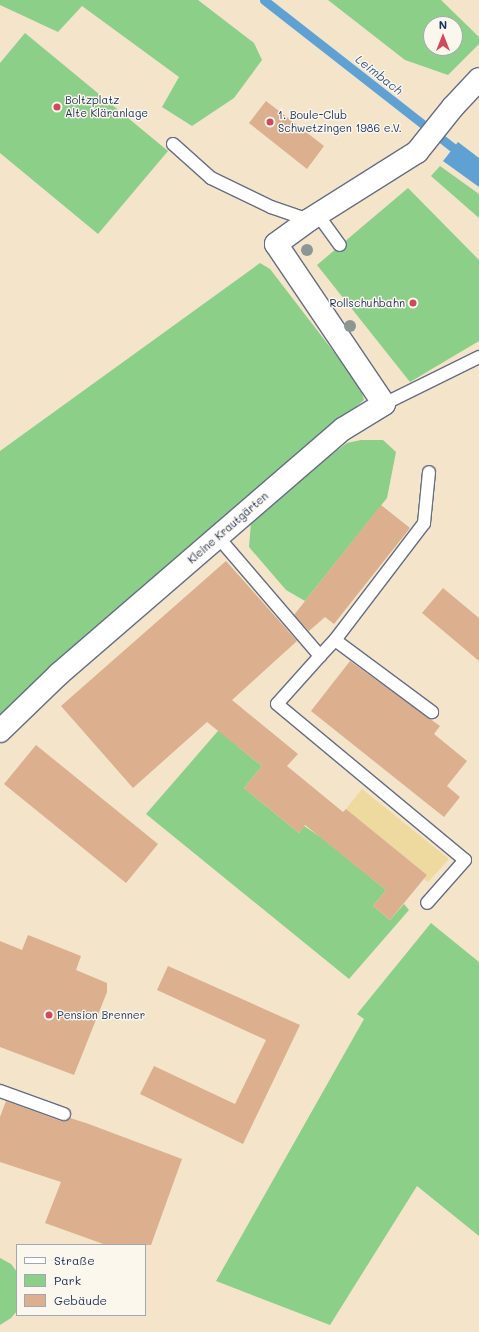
<!DOCTYPE html>
<html>
<head>
<meta charset="utf-8">
<style>
	body { margin:0 }
	#map { position:relative; width:479px; height:1332px; overflow:hidden; background:#f3e4ca; font-family:Mali,sans-serif }
	div>[style] { position:absolute }
	.green>* { inset:0; background:#8ccf88 }
	.sand>* { inset:0; background:#eeda9e }
	.water>* { inset:0; background:#5ea1d2 }
	.stream>* { height:9px; margin:-4.5px; padding:0 4.5px; transform-origin:4.5px; border-radius:4.5px; background:#5ea1d2 }
	.building>* { inset:0; background:#dcaf8e }
	.roads { filter:drop-shadow(1px 0 #676e84) drop-shadow(-1px 0 #676e84) drop-shadow(0 1px #676e84) drop-shadow(0 -1px #676e84) }
	.lane>* { height:12px; margin:-6px; padding:0 6px; transform-origin:6px; border-radius:6px; background:#fff }
	.street>* { height:22px; margin:-11px; padding:0 11px; transform-origin:11px; border-radius:11px; background:#fff }
	.trees>* { width:12px; height:12px; margin:-6px; border-radius:50%; background:#8c9694 }
	.dots>* { width:11px; height:11px; translate:-50% -50%; box-sizing:border-box; border:2px solid #fbf7ec; border-radius:50% }
	span { translate:-50% -50%; white-space:nowrap; text-align:center; line-height:1.15; -webkit-text-stroke:3px #fbf7ec; paint-order:stroke }
	.poi-label { font-size:11px; color:#1b2f5e }
	.left { translate:0 -50%; text-align:left }
	.right { translate:-100% -50%; text-align:right }
	.street-label { font-size:11px; color:#1b2f5e }
	.water-label { font-size:12px; color:#325787; font-style:italic }
	.legend { position:absolute; left:16px; top:1244px; width:130px; height:72px; box-sizing:border-box; background:#fbf7ec; border:1px solid #a1a7b3; margin:0; padding:5px 7px; list-style:none; font-size:12px; color:#1b2f5e }
	.legend li { display:flex; align-items:center; gap:8px; height:20px }
	.legend b { width:20px; border:1px solid #a1a7b3 }
	.north { position:absolute; left:423px; top:16px; width:40px; height:40px; box-sizing:border-box; background:#fbf7ec; border:1px solid #a1a7b3; border-radius:50%; rotate:0deg; font-size:11px; font-weight:700; line-height:16px; text-align:center; color:#1b2f5e }
	.north::after { content:''; display:block; margin:auto; width:14px; height:18px; background:#d1495b; clip-path:polygon(50% 0,100% 100%,50% 72%,0 100%) }
</style>
</head>
<body>
<div id="map">
	<div class="green">
		<div style="clip-path:polygon(0 0,198px 0,254px 43px,262px 60px,234px 98px,192px 126px,162px 107px,179px 77px,82px 6px,58px 32px,0 5px)"></div>
		<div style="clip-path:polygon(evenodd,328px 0,441px 0,479px 37px,479px 44px,448px 75px,405px 60px,328px 0,431px 24px,455px 24px,455px 48px,431px 48px,431px 24px)"></div>
		<div style="clip-path:polygon(25px 33px,168px 151px,98px 234px,0 153px,0 63px)"></div>
		<div style="clip-path:polygon(440px 166px,479px 194px,479px 218px,431px 176px)"></div>
		<div style="clip-path:polygon(408px 188px,479px 260px,479px 341px,410px 382px,317px 265px)"></div>
		<div style="clip-path:polygon(260px 263px,270px 269px,360px 386px,364px 400px,186px 549px,43px 676px,0 718px,0 451px)"></div>
		<div style="clip-path:polygon(361px 440px,383px 440px,396px 452px,387px 498px,305px 601px,286px 590px,249px 547px,251px 523px,319px 464px,347px 443px)"></div>
		<div style="clip-path:polygon(224px 724px,243px 738px,237px 746px,262px 766px,244px 788px,299px 833px,304px 826px,322px 838px,386px 890px,373px 906px,390px 920px,404px 904px,409px 910px,349px 979px,146px 814px)"></div>
		<div style="clip-path:polygon(431px 923px,479px 962px,479px 1236px,417px 1186px,330px 1325px,216px 1281px,364px 1019px,357px 1014px)"></div>
		<div style="clip-path:polygon(0 1258px,11px 1264px,17px 1272px,17px 1311px,11px 1318px,0 1325px)"></div>
	</div>
	<div class="sand">
		<div style="clip-path:polygon(362px 789px,449px 859px,428px 882px,424px 879px,427px 875px,346px 809px)"></div>
	</div>
	<div class="water">
		<div style="clip-path:polygon(458px 142px,479px 158px,479px 187px,443px 161px)"></div>
	</div>
	<div class="stream">
		<div style="left:264px;top:0;width:273px;rotate:38deg"></div>
	</div>
	<div class="building">
		<div style="clip-path:polygon(266px 101px,324px 146px,307px 169px,249px 123px)"></div>
		<div style="clip-path:polygon(381px 505px,410px 528px,334px 624px,325px 617px,309px 631px,294px 615px)"></div>
		<div style="clip-path:polygon(226px 561px,297px 641px,232px 700px,298px 754px,287px 766px,343px 812px,346px 809px,427px 875px,390px 920px,373px 906px,386px 890px,305px 825px,299px 833px,244px 788px,262px 766px,207px 722px,133px 788px,61px 706px)"></div>
		<div style="clip-path:polygon(443px 588px,479px 618px,479px 661px,422px 613px)"></div>
		<div style="clip-path:polygon(350px 661px,440px 726px,434px 734px,467px 761px,447px 786px,460px 797px,444px 817px,311px 711px)"></div>
		<div style="clip-path:polygon(36px 745px,158px 844px,126px 883px,4px 784px)"></div>
		<div style="clip-path:polygon(28px 935px,81px 956px,76px 970px,107px 983px,107px 992px,74px 1075px,0 1047px,0 941px,22px 950px)"></div>
		<div style="clip-path:polygon(168px 966px,300px 1025px,243px 1144px,140px 1094px,154px 1066px,235px 1104px,266px 1040px,157px 990px)"></div>
		<div style="clip-path:polygon(6px 1101px,61px 1121px,66px 1121px,70px 1118px,86px 1123px,182px 1159px,151px 1245px,106px 1245px,45px 1223px,61px 1182px,0 1162px,0 1117px)"></div>
	</div>
	<div class="roads">
		<div class="lane">
			<div style="left:173px;top:144px;width:51px;rotate:41.8deg"></div>
			<div style="left:211px;top:178px;width:67px;rotate:25.8deg"></div>
			<div style="left:271px;top:207px;width:40px;rotate:18.9deg"></div>
			<div style="left:318px;top:215px;width:37px;rotate:54deg"></div>
			<div style="left:384px;top:404px;width:106px;rotate:-26.3deg"></div>
			<div style="left:218px;top:537px;width:157px;rotate:49.4deg"></div>
			<div style="left:320px;top:656px;width:22px;rotate:-47deg"></div>
			<div style="left:335px;top:640px;width:147px;rotate:-52.7deg"></div>
			<div style="left:424px;top:523px;width:51px;rotate:-84.4deg"></div>
			<div style="left:335px;top:640px;width:121px;rotate:36.6deg"></div>
			<div style="left:320px;top:656px;width:64px;rotate:131.9deg"></div>
			<div style="left:277px;top:704px;width:244px;rotate:39.7deg"></div>
			<div style="left:465px;top:860px;width:57px;rotate:131.5deg"></div>
			<div style="left:0;top:1091px;width:68px;rotate:19.8deg"></div>
		</div>
		<div class="street">
			<div style="left:0;top:731px;width:82px;rotate:-44deg"></div>
			<div style="left:59px;top:674px;width:375px;rotate:-40.8deg"></div>
			<div style="left:343px;top:429px;width:48px;rotate:-31.4deg"></div>
			<div style="left:384px;top:404px;width:193px;rotate:-124deg"></div>
			<div style="left:276px;top:244px;width:41px;rotate:-36deg"></div>
			<div style="left:309px;top:220px;width:128px;rotate:-32.2deg"></div>
			<div style="left:417px;top:152px;width:58px;rotate:-51.3deg"></div>
			<div style="left:453px;top:107px;width:38px;rotate:-47deg"></div>
		</div>
	</div>
	<div class="trees">
		<div style="left:307px;top:250px"></div>
		<div style="left:350px;top:326px"></div>
	</div>
	<div class="dots">
		<div style="left:57px;top:107px;background:#d1495b"></div>
		<div style="left:270px;top:122px;background:#d1495b"></div>
		<div style="left:413px;top:303px;background:#d1495b"></div>
		<div style="left:49px;top:1015px;background:#d1495b"></div>
	</div>
	<div class="poi-label">
		<span class="left" style="left:65px;top:107px">Boltzplatz<br>Alte Kläranlage</span>
		<span class="left" style="left:278px;top:122px">1. Boule-Club<br>Schwetzingen 1986 e.V.</span>
		<span class="right" style="left:405px;top:303px">Rollschuhbahn</span>
		<span class="left" style="left:57px;top:1015px">Pension Brenner</span>
	</div>
	<div class="street-label">
		<span style="left:228px;top:528px;rotate:-41deg">Kleine Krautgärten</span>
	</div>
	<div class="water-label">
		<span style="left:379px;top:75px;rotate:38deg">Leimbach</span>
	</div>
	<ul class="legend">
	<li><b style="height:5px;background:#fff"></b>Straße</li>
	<li><b style="height:11px;background:#8ccf88"></b>Park</li>
	<li><b style="height:11px;background:#dcaf8e"></b>Gebäude</li>
	</ul>
	<div class="north">N</div>
</div>
</body>
</html>
